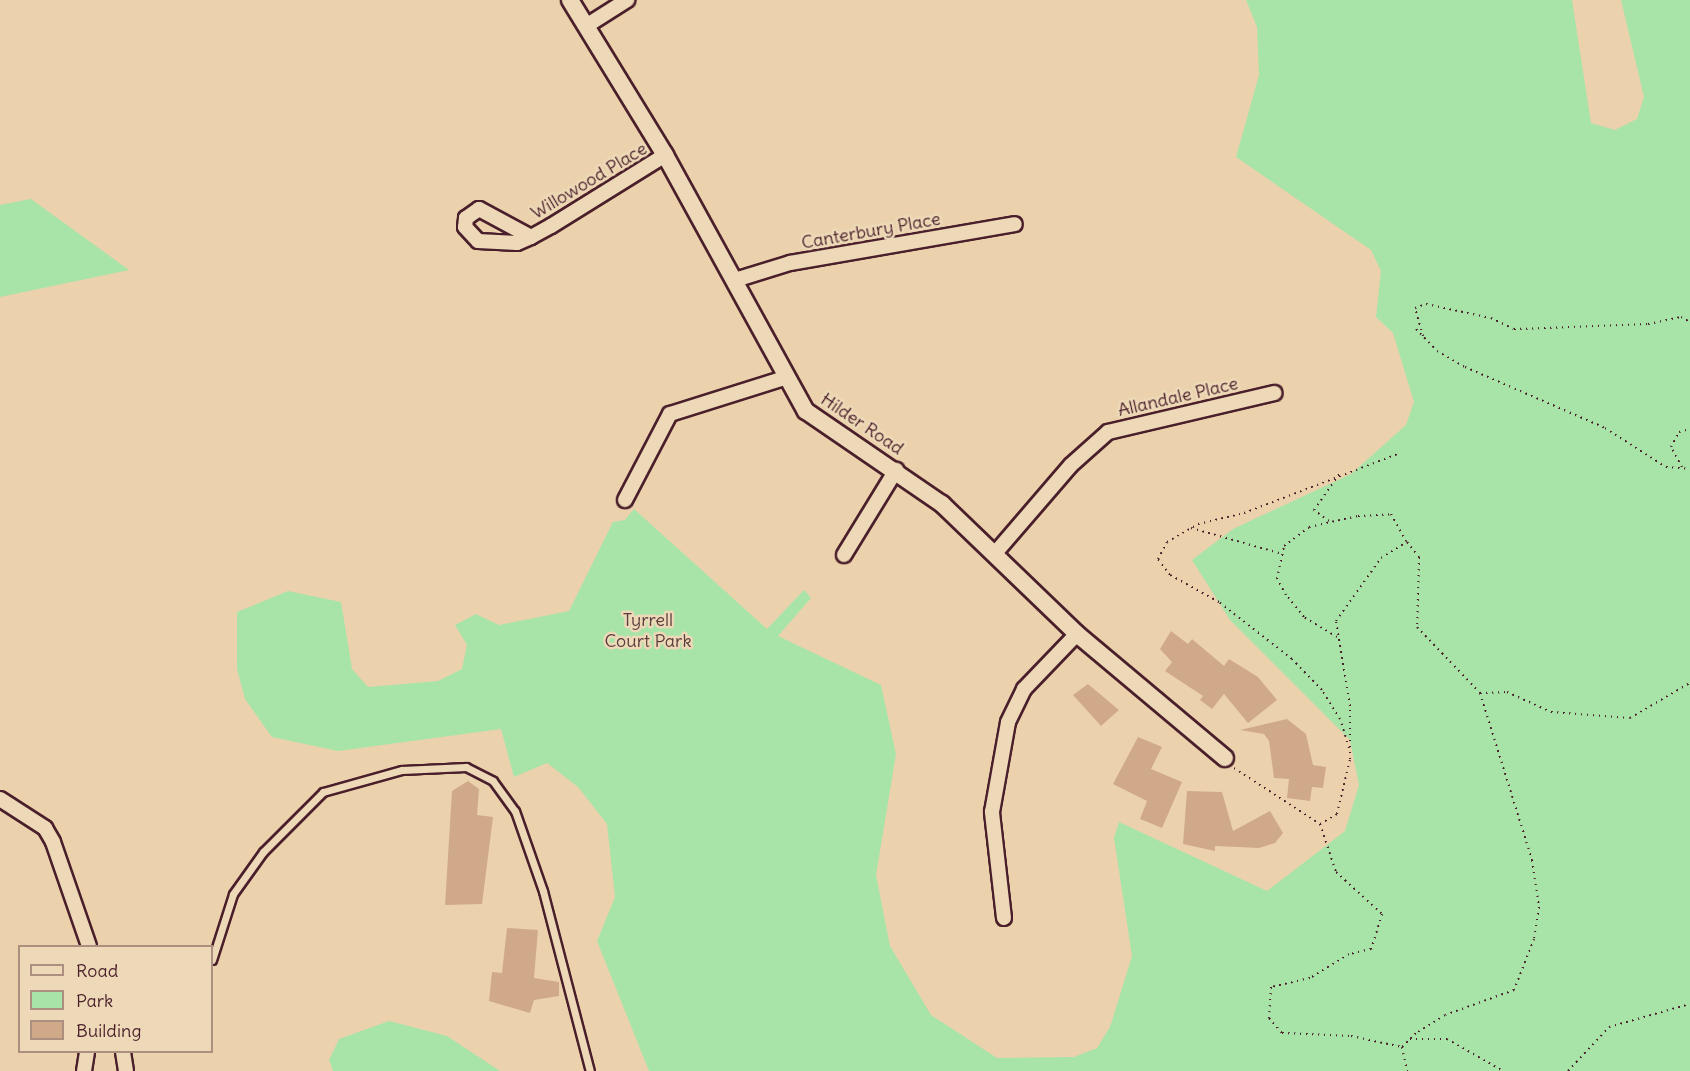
<!DOCTYPE html>
<html>
<head>
<meta charset="utf-8">
<style>
	body { margin:0 }
	#map { position:relative; width:1690px; height:1071px; overflow:hidden; background:#ebd2ad; font-family:Delius,sans-serif }
	div>[style] { position:absolute }
	.green>* { inset:0; background:#a8e3a8 }
	.building>* { inset:0; background:#d0a988 }
	.path>* { height:2px; margin-top:-1px; transform-origin:0; background:repeating-linear-gradient(90deg,#4a1f2b 0 1.5px,transparent 0 6px) }
	.roads { filter:drop-shadow(2px 0 #4a1f2b) drop-shadow(-2px 0 #4a1f2b) drop-shadow(0 2px #4a1f2b) drop-shadow(0 -2px #4a1f2b) }
	.service>* { height:7px; margin:-3.5px; padding:0 3.5px; transform-origin:3.5px; border-radius:3.5px; background:#edd9b7 }
	.minor>* { height:14px; margin:-7px; padding:0 7px; transform-origin:7px; border-radius:7px; background:#edd9b7 }
	.tertiary>* { height:16px; margin:-8px; padding:0 8px; transform-origin:8px; border-radius:8px; background:#edd9b7 }
	span { translate:-50% -50%; white-space:nowrap; text-align:center; line-height:1.15; -webkit-text-stroke:5px #edd9b7; paint-order:stroke }
	.street-label { font-size:18px; color:#4a1f2b }
	.park-label { font-size:18px; color:#583c3e }
	.legend { position:absolute; left:18px; top:945px; width:195px; height:108px; box-sizing:border-box; background:#edd9b7; border:2px solid #ac8f7f; margin:0; padding:8px 10px; list-style:none; font-size:18px; color:#4a1f2b }
	.legend li { display:flex; align-items:center; gap:12px; height:30px }
	.legend b { width:30px; border:2px solid #ac8f7f }
</style>
</head>
<body>
<div id="map">
	<div class="green">
		<div style="clip-path:polygon(1246px 0,1572px 0,1591px 123px,1615px 130px,1637px 119px,1644px 97px,1621px 0,1690px 0,1690px 1071px,649px 1071px,597px 941px,615px 897px,607px 824px,578px 787px,547px 763px,514px 777px,501px 729px,338px 751px,272px 737px,245px 699px,237px 669px,237px 612px,288px 591px,341px 602px,352px 669px,368px 687px,438px 681px,462px 669px,467px 645px,455px 625px,476px 614px,499px 625px,569px 611px,613px 522px,625px 520px,634px 509px,767px 629px,804px 590px,811px 598px,778px 636px,881px 685px,896px 754px,876px 875px,890px 946px,931px 1015px,997px 1058px,1074px 1057px,1097px 1048px,1110px 1027px,1132px 956px,1114px 838px,1119px 822px,1267px 891px,1345px 831px,1359px 785px,1350px 740px,1230px 620px,1192px 560px,1233px 529px,1351px 474px,1406px 425px,1414px 402px,1393px 333px,1376px 317px,1381px 271px,1371px 250px,1236px 157px,1259px 75px,1257px 27px)"></div>
		<div style="clip-path:polygon(31px 199px,129px 270px,0 297px,0 205px)"></div>
		<div style="clip-path:polygon(389px 1021px,447px 1036px,500px 1071px,333px 1071px,329px 1060px,339px 1039px)"></div>
	</div>
	<div class="building">
		<div style="clip-path:polygon(1171px 631px,1188px 644px,1192px 639px,1224px 666px,1229px 659px,1258px 677px,1277px 700px,1248px 723px,1224px 694px,1212px 709px,1200px 700px,1203px 696px,1165px 671px,1172px 662px,1160px 649px)"></div>
		<div style="clip-path:polygon(1088px 684px,1119px 710px,1101px 726px,1073px 695px)"></div>
		<div style="clip-path:polygon(1287px 719px,1306px 734px,1313px 765px,1326px 767px,1323px 788px,1312px 787px,1310px 801px,1287px 798px,1289px 779px,1274px 778px,1269px 741px,1264px 734px,1240px 730px)"></div>
		<div style="clip-path:polygon(1138px 737px,1162px 747px,1151px 769px,1182px 782px,1162px 828px,1140px 819px,1147px 801px,1113px 784px)"></div>
		<div style="clip-path:polygon(468px 781px,479px 789px,477px 815px,493px 817px,482px 904px,445px 905px,452px 791px)"></div>
		<div style="clip-path:polygon(1187px 791px,1222px 792px,1233px 831px,1270px 811px,1283px 833px,1275px 843px,1259px 848px,1215px 846px,1215px 851px,1183px 844px)"></div>
		<div style="clip-path:polygon(507px 928px,538px 930px,534px 978px,559px 982px,559px 996px,534px 1000px,530px 1013px,489px 1001px,492px 972px,502px 973px)"></div>
	</div>
	<div class="path">
		<div style="left:1416px;top:329px;width:30px;rotate:46deg"></div>
		<div style="left:1437px;top:351px;width:32px;rotate:30deg"></div>
		<div style="left:1465px;top:367px;width:153px;rotate:23.5deg"></div>
		<div style="left:1605px;top:428px;width:72px;rotate:32.6deg"></div>
		<div style="left:1666px;top:467px;width:24px;rotate:5deg"></div>
		<div style="left:1423px;top:336px;width:29px;rotate:-106deg"></div>
		<div style="left:1415px;top:308px;width:12px;rotate:-20deg"></div>
		<div style="left:1426px;top:304px;width:66px;rotate:12.2deg"></div>
		<div style="left:1491px;top:318px;width:25px;rotate:26deg"></div>
		<div style="left:1514px;top:329px;width:134px;rotate:-2.1deg"></div>
		<div style="left:1648px;top:324px;width:34px;rotate:-12deg"></div>
		<div style="left:1681px;top:317px;width:10px;rotate:29deg"></div>
		<div style="left:1682px;top:467px;width:23px;rotate:-119deg"></div>
		<div style="left:1671px;top:447px;width:17px;rotate:-62deg"></div>
		<div style="left:1679px;top:432px;width:11px;rotate:-15deg"></div>
		<div style="left:1329px;top:521px;width:19px;rotate:-144deg"></div>
		<div style="left:1314px;top:510px;width:45px;rotate:-54.9deg"></div>
		<div style="left:1191px;top:528px;width:96px;rotate:15.8deg"></div>
		<div style="left:1337px;top:637px;width:39px;rotate:-149deg"></div>
		<div style="left:1304px;top:617px;width:28px;rotate:-129deg"></div>
		<div style="left:1286px;top:595px;width:18px;rotate:-119deg"></div>
		<div style="left:1277px;top:579px;width:34px;rotate:-78deg"></div>
		<div style="left:1284px;top:546px;width:31px;rotate:-37deg"></div>
		<div style="left:1309px;top:527px;width:50px;rotate:-12.7deg"></div>
		<div style="left:1358px;top:516px;width:33px;rotate:-3deg"></div>
		<div style="left:1391px;top:514px;width:31px;rotate:61deg"></div>
		<div style="left:1480px;top:693px;width:27px;rotate:-2deg"></div>
		<div style="left:1507px;top:692px;width:48px;rotate:24.4deg"></div>
		<div style="left:1551px;top:712px;width:79px;rotate:4.3deg"></div>
		<div style="left:1630px;top:718px;width:69px;rotate:-30.3deg"></div>
		<div style="left:1349px;top:748px;width:30px;rotate:-107deg"></div>
		<div style="left:1340px;top:719px;width:34px;rotate:-122deg"></div>
		<div style="left:1322px;top:690px;width:43px;rotate:-134.1deg"></div>
		<div style="left:1292px;top:659px;width:93px;rotate:-142deg"></div>
		<div style="left:1219px;top:602px;width:56px;rotate:-151.1deg"></div>
		<div style="left:1170px;top:575px;width:20px;rotate:-127deg"></div>
		<div style="left:1158px;top:559px;width:19px;rotate:-62deg"></div>
		<div style="left:1167px;top:542px;width:36px;rotate:-30deg"></div>
		<div style="left:1198px;top:524px;width:47px;rotate:-13.4deg"></div>
		<div style="left:1244px;top:513px;width:167px;rotate:-21deg"></div>
		<div style="left:1234px;top:768px;width:103px;rotate:33.1deg"></div>
		<div style="left:1320px;top:824px;width:51px;rotate:71.6deg"></div>
		<div style="left:1336px;top:872px;width:62px;rotate:42.4deg"></div>
		<div style="left:1382px;top:914px;width:37px;rotate:107deg"></div>
		<div style="left:1371px;top:949px;width:23px;rotate:167deg"></div>
		<div style="left:1349px;top:954px;width:46px;rotate:148.4deg"></div>
		<div style="left:1310px;top:978px;width:40px;rotate:167deg"></div>
		<div style="left:1271px;top:987px;width:31px;rotate:94deg"></div>
		<div style="left:1269px;top:1018px;width:20px;rotate:49deg"></div>
		<div style="left:1282px;top:1033px;width:69px;rotate:2.5deg"></div>
		<div style="left:1351px;top:1036px;width:52px;rotate:12.2deg"></div>
		<div style="left:1320px;top:824px;width:20px;rotate:-30deg"></div>
		<div style="left:1337px;top:814px;width:57px;rotate:-76.7deg"></div>
		<div style="left:1350px;top:759px;width:53px;rotate:-90deg"></div>
		<div style="left:1350px;top:706px;width:86px;rotate:-99.4deg"></div>
		<div style="left:1336px;top:621px;width:77px;rotate:-54.5deg"></div>
		<div style="left:1381px;top:558px;width:31px;rotate:-32deg"></div>
		<div style="left:1407px;top:542px;width:19px;rotate:51deg"></div>
		<div style="left:1419px;top:557px;width:70px;rotate:91.6deg"></div>
		<div style="left:1417px;top:627px;width:91px;rotate:46.3deg"></div>
		<div style="left:1480px;top:693px;width:175px;rotate:72.7deg"></div>
		<div style="left:1532px;top:860px;width:48px;rotate:81.5deg"></div>
		<div style="left:1539px;top:907px;width:32px;rotate:99deg"></div>
		<div style="left:1534px;top:939px;width:55px;rotate:111.4deg"></div>
		<div style="left:1514px;top:990px;width:73px;rotate:160.1deg"></div>
		<div style="left:1445px;top:1015px;width:34px;rotate:148deg"></div>
		<div style="left:1416px;top:1033px;width:20px;rotate:135deg"></div>
		<div style="left:1402px;top:1047px;width:25px;rotate:78deg"></div>
		<div style="left:1410px;top:1039px;width:37px"></div>
		<div style="left:1447px;top:1039px;width:64px;rotate:29.7deg"></div>
		<div style="left:1568px;top:1071px;width:60px;rotate:-47deg"></div>
		<div style="left:1609px;top:1027px;width:84px;rotate:-15.9deg"></div>
	</div>
	<div class="roads">
		<div class="service">
			<div style="left:212px;top:960px;width:69px;rotate:-72.3deg"></div>
			<div style="left:233px;top:894px;width:52px;rotate:-54.5deg"></div>
			<div style="left:263px;top:852px;width:85px;rotate:-45deg"></div>
			<div style="left:323px;top:792px;width:82px;rotate:-15.6deg"></div>
			<div style="left:402px;top:770px;width:64px;rotate:-2.7deg"></div>
			<div style="left:466px;top:767px;width:30px;rotate:27deg"></div>
			<div style="left:493px;top:781px;width:37px;rotate:54deg"></div>
			<div style="left:515px;top:811px;width:85px;rotate:70.7deg"></div>
			<div style="left:543px;top:891px;width:186px;rotate:75.4deg"></div>
		</div>
		<div class="minor">
			<div style="left:586px;top:26px;width:49px;rotate:-32.4deg"></div>
			<div style="left:531px;top:237px;width:59px;rotate:-151.7deg"></div>
			<div style="left:479px;top:209px;width:16px;rotate:145deg"></div>
			<div style="left:466px;top:218px;width:9px;rotate:96deg"></div>
			<div style="left:465px;top:227px;width:19px;rotate:47deg"></div>
			<div style="left:478px;top:241px;width:39px;rotate:3deg"></div>
			<div style="left:517px;top:243px;width:15px;rotate:-23deg"></div>
			<div style="left:531px;top:237px;width:23px;rotate:-29deg"></div>
			<div style="left:551px;top:226px;width:134px;rotate:-31.9deg"></div>
			<div style="left:735px;top:280px;width:58px;rotate:-17.2deg"></div>
			<div style="left:790px;top:263px;width:228px;rotate:-9.8deg"></div>
			<div style="left:625px;top:500px;width:97px;rotate:-62.4deg"></div>
			<div style="left:670px;top:414px;width:120px;rotate:-17.5deg"></div>
			<div style="left:997px;top:551px;width:113px;rotate:-49.3deg"></div>
			<div style="left:1071px;top:465px;width:50px;rotate:-41.7deg"></div>
			<div style="left:1108px;top:432px;width:171px;rotate:-13.2deg"></div>
			<div style="left:844px;top:555px;width:100px;rotate:-58.5deg"></div>
			<div style="left:0;top:799px;width:54px;rotate:32.8deg"></div>
			<div style="left:45px;top:828px;width:16px;rotate:60deg"></div>
			<div style="left:53px;top:842px;width:110px;rotate:70.9deg"></div>
			<div style="left:1004px;top:918px;width:107px;rotate:-96.5deg"></div>
			<div style="left:992px;top:812px;width:91px;rotate:-79.9deg"></div>
			<div style="left:1008px;top:722px;width:37px;rotate:-64deg"></div>
			<div style="left:1024px;top:689px;width:76px;rotate:-46.1deg"></div>
			<div style="left:123px;top:1052px;width:19px;rotate:81deg"></div>
			<div style="left:84px;top:1071px;width:19px;rotate:-81deg"></div>
		</div>
		<div class="tertiary">
			<div style="left:570px;top:0;width:182px;rotate:58.5deg"></div>
			<div style="left:665px;top:155px;width:292px;rotate:61.2deg"></div>
			<div style="left:806px;top:411px;width:165px;rotate:34.4deg"></div>
			<div style="left:942px;top:504px;width:187px;rotate:43.9deg"></div>
			<div style="left:1077px;top:634px;width:193px;rotate:40deg"></div>
		</div>
	</div>
	<div class="street-label">
		<span style="left:589px;top:181px;rotate:-31deg">Willowood Place</span>
		<span style="left:871px;top:231px;rotate:-10deg">Canterbury Place</span>
		<span style="left:1178px;top:397px;rotate:-13deg">Allandale Place</span>
		<span style="left:862px;top:424px;rotate:34deg">Hilder Road</span>
	</div>
	<div class="park-label">
		<span style="left:648px;top:631px">Tyrrell<br>Court Park</span>
	</div>
	<ul class="legend">
	<li><b style="height:8px;background:#edd9b7"></b>Road</li>
	<li><b style="height:16px;background:#a8e3a8"></b>Park</li>
	<li><b style="height:16px;background:#d0a988"></b>Building</li>
	</ul>
</div>
</body>
</html>
